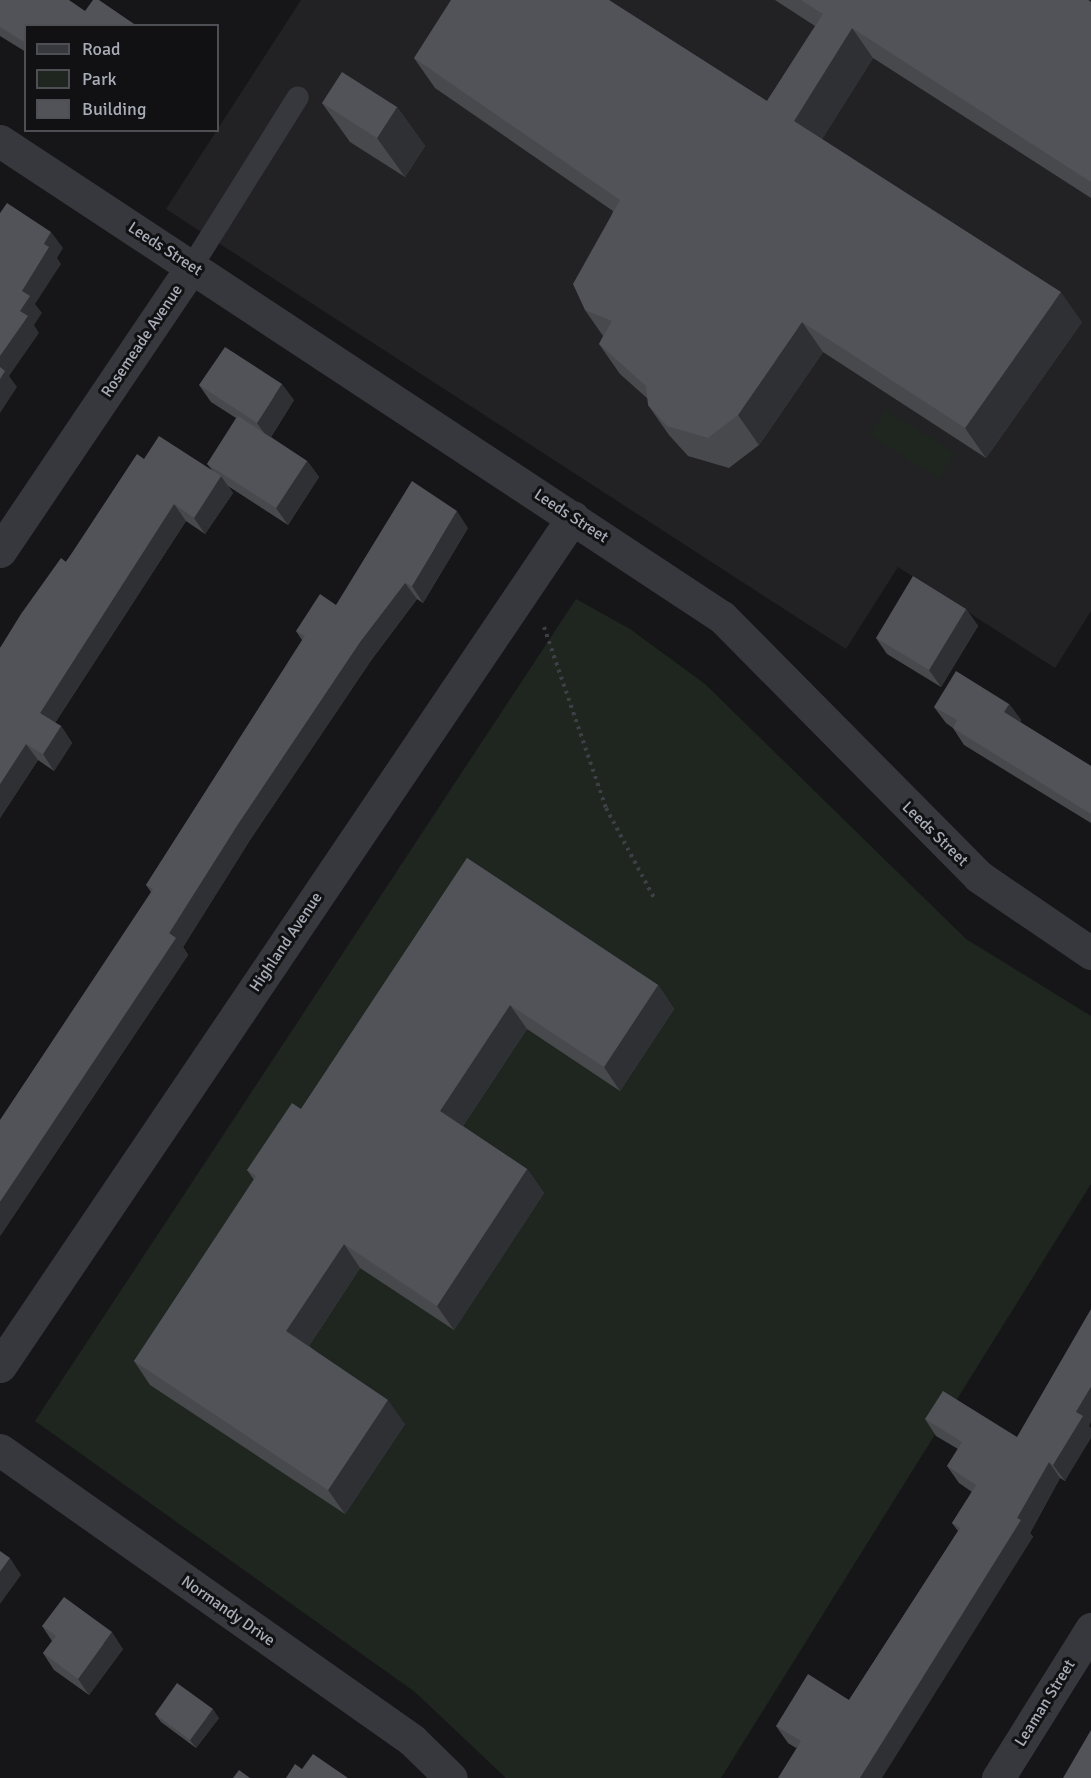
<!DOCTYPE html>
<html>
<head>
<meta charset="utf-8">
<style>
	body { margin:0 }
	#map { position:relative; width:1091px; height:1778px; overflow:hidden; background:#161618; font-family:Signika,sans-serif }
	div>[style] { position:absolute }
	.built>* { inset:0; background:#222225 }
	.green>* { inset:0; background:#1e261f }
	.path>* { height:4px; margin-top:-2px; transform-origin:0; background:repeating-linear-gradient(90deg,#3d3f44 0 3px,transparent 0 7.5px) }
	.lane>* { height:22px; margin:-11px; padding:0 11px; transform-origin:11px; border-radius:11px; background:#37383d }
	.street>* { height:33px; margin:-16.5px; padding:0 16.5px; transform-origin:16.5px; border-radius:16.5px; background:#37383d }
	.wall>* { inset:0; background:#47494d }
	.shaded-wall>* { inset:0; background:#2f3033 }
	.building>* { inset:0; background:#525359 }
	span { translate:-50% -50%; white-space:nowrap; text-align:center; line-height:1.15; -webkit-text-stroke:6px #111113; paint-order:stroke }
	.street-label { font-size:16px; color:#a8adb8 }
	.legend { position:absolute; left:24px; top:24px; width:195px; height:108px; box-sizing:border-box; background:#111113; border:2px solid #4d4f55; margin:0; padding:8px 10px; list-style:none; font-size:18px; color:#a8adb8 }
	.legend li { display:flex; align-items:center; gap:12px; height:30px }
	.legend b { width:30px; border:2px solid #4d4f55 }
</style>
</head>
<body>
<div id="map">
	<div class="built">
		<div style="clip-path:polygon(301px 0,1091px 0,1091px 611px,1055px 668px,898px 567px,846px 649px,166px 209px)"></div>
	</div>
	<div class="green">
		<div style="clip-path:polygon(885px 410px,955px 453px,939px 478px,869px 435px)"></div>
		<div style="clip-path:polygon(576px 599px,630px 629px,705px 684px,966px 939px,1091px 1016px,1091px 1184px,721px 1778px,506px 1778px,415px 1692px,35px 1421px)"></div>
	</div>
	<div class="path">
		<div style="left:544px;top:627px;width:191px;rotate:71.1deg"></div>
		<div style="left:606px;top:808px;width:102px;rotate:61.9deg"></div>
	</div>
	<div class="lane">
		<div style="left:192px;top:266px;width:199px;rotate:-57.9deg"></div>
	</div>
	<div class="street">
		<div style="left:0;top:141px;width:865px;rotate:33.4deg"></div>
		<div style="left:722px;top:617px;width:364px;rotate:45.3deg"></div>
		<div style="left:978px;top:876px;width:137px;rotate:34.3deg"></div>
		<div style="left:0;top:551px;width:344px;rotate:-56deg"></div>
		<div style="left:0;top:1366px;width:1024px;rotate:-55.98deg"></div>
		<div style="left:0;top:1450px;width:504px;rotate:35.14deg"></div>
		<div style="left:412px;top:1740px;width:54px;rotate:44.3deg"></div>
		<div style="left:998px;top:1778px;width:176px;rotate:-58deg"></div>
	</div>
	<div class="wall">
		<div style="clip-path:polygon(0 0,85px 11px,137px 26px,26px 26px,26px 52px,0 36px)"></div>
		<div style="clip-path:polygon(775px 0,1088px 0,1091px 2px,1091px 198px,873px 58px,822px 139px,1082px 322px,986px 458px,823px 352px,759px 445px,729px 468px,688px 456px,669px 435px,648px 405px,648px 399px,620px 374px,599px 344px,603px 336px,585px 310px,613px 211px,435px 88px,414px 58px,767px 101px,815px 26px)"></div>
		<div style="clip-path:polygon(322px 103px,397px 107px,425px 146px,405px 177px,350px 142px)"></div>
		<div style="clip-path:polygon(199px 385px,294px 400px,271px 437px,307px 461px,319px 477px,288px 525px,228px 486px,233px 493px,205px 534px,186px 521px,55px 723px,61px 726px,72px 743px,54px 771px,38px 760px,0 818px,0 648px,144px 459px,212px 470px,207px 464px,236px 418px,211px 402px)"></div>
		<div style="clip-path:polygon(468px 528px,423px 603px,417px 599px,372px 659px,250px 840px,183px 947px,188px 955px,0 1236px,151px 892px,146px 885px,302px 640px,296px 631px,336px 605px)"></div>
		<div style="clip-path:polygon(966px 609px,978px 626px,941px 687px,887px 654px,876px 638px)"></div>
		<div style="clip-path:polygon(1009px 704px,1021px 720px,1020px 722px,1091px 766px,1091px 823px,964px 745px,953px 728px,946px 723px,934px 707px)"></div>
		<div style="clip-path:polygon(467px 858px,658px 985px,674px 1009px,620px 1091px,527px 1029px,463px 1126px,527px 1169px,544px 1193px,454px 1330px,360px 1268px,309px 1346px,405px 1424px,345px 1514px,150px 1385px,134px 1361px,254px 1180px,247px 1170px,301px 1109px)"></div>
		<div style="clip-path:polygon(925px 1419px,1017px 1437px,1089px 1426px,1065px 1481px,1060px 1478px,1030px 1533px,1033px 1537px,796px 1748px,788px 1743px,776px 1726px,849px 1700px,958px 1531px,952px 1523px,972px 1492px,959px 1483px,947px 1466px,958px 1449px,936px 1436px)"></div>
		<div style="clip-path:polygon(42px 1626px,123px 1649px,89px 1695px,54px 1670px,43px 1653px,52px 1641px)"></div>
		<div style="clip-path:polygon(155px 1714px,219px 1718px,196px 1748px,161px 1722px)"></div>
	</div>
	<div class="shaded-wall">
		<div style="clip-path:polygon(852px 28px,873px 58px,815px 151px,794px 121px)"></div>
		<div style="clip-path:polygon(397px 107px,425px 146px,405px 177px,377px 138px)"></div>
		<div style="clip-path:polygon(51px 232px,63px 248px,57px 258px,61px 264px,35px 304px,42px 313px,34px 325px,39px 333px,9px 376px,17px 387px,0 413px,0 356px,20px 311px,22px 291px,44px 244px)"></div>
		<div style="clip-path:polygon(1061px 292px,1082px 322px,986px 458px,965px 428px)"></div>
		<div style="clip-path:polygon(802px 322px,823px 352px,759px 445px,738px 415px)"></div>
		<div style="clip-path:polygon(282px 384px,294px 400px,269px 440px,257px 423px)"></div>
		<div style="clip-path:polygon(307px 461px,319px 477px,288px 525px,276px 508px)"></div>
		<div style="clip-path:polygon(221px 476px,233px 493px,205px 534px,194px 518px)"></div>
		<div style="clip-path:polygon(174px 504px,186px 521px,51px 729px,40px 713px)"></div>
		<div style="clip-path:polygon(457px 511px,468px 528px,423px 603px,412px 586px)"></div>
		<div style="clip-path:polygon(405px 583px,417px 599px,372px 659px,250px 840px,183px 947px,188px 955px,0 1236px,0 1202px,238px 824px,360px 642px)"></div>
		<div style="clip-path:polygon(966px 609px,978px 626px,941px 687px,929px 670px)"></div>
		<div style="clip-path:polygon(1009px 704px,1021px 720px,1016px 729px,1004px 712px)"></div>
		<div style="clip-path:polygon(61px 726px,72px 743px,54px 771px,43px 754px)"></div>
		<div style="clip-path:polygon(26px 744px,38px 760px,0 818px,0 784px)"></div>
		<div style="clip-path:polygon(658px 985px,674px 1009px,620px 1091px,604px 1067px)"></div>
		<div style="clip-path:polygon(510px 1005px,527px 1029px,457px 1135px,440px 1111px)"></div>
		<div style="clip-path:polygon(527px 1169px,544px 1193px,454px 1330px,437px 1306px)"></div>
		<div style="clip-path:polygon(344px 1244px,360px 1268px,303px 1355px,286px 1331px)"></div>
		<div style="clip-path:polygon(1091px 1387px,1091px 1422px,1089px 1426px,1091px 1428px,1091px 1438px,1065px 1481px,1053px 1465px,1076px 1412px)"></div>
		<div style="clip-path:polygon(388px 1400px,405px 1424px,345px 1514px,328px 1490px)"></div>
		<div style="clip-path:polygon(1049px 1462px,1060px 1478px,1030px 1533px,1033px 1537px,882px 1778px,860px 1778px,1017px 1518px)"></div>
		<div style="clip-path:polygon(10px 1558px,21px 1575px,0 1604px,0 1572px)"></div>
		<div style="clip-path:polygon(112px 1632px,123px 1649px,89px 1695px,78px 1679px)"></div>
		<div style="clip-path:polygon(213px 1709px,219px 1718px,196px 1748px,190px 1740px)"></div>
	</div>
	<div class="building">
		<div style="clip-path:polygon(0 0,69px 0,85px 11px,93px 0,99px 0,137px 26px,26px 26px,26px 43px,0 27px)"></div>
		<div style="clip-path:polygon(451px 0,609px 0,767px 101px,823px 14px,801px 0,1088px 0,1091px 2px,1091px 182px,852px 28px,794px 121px,1061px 292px,965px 428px,802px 322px,738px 415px,708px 438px,667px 426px,648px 405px,646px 386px,599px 344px,612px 321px,585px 310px,573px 284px,620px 200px,414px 58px)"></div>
		<div style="clip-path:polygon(342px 72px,397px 107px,377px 138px,322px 103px)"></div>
		<div style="clip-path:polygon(7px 203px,51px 232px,44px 244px,49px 247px,22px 291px,30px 296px,20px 311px,28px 316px,0 356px,0 213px)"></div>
		<div style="clip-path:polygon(225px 347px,282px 384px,257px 423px,199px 385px)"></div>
		<div style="clip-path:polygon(0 367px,5px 371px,0 379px)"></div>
		<div style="clip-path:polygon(238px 416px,307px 461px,276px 508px,207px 464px)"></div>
		<div style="clip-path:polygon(159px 436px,221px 476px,194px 518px,174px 504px,40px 713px,61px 726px,43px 754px,26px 744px,0 784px,0 648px,21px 614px,61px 558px,66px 562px,137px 454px,144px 459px)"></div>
		<div style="clip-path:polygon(412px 481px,457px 511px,412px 586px,405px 583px,360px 642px,238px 824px,169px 933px,176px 938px,0 1202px,0 1120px,153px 889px,146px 885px,305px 636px,296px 631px,320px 594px,336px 605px)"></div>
		<div style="clip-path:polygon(913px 576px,966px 609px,929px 670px,876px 638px)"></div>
		<div style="clip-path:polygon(956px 671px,1009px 704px,1004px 712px,1091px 766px,1091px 814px,953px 728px,957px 720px,934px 707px)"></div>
		<div style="clip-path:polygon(467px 858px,658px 985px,604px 1067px,510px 1005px,440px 1111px,527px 1169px,437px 1306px,344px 1244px,286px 1331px,388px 1400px,328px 1490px,134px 1361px,256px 1176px,247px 1170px,292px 1103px,301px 1109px)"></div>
		<div style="clip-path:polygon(1091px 1309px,1091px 1387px,1076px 1412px,1083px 1416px,1053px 1465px,1049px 1462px,1017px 1518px,1021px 1520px,860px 1778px,778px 1778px,801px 1741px,776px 1726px,808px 1674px,849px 1700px,960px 1528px,952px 1523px,976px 1485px,947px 1466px,962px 1442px,925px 1419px,943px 1391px,1017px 1437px)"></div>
		<div style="clip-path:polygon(0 1551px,10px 1558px,0 1572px)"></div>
		<div style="clip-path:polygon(64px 1597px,112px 1632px,78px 1679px,43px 1653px,56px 1636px,42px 1626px)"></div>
		<div style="clip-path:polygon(177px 1683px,213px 1709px,190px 1740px,155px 1714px)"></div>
		<div style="clip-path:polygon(1091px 1730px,1091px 1778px,1063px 1778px)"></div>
		<div style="clip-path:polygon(313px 1754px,348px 1778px,286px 1778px,295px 1764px,302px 1769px)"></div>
		<div style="clip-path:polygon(239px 1770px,250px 1778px,233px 1778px)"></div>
	</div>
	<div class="street-label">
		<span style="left:165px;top:249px;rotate:33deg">Leeds Street</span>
		<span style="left:142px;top:341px;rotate:-56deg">Rosemeade Avenue</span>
		<span style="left:571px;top:516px;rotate:33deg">Leeds Street</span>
		<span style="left:935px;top:834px;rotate:44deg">Leeds Street</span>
		<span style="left:286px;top:942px;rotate:-56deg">Highland Avenue</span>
		<span style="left:228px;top:1611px;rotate:35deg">Normandy Drive</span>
		<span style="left:1045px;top:1703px;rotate:-58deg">Leaman Street</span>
	</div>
	<ul class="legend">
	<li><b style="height:8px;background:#37383d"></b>Road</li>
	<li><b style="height:16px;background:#1e261f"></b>Park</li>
	<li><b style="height:16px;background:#525359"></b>Building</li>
	</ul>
</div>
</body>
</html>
